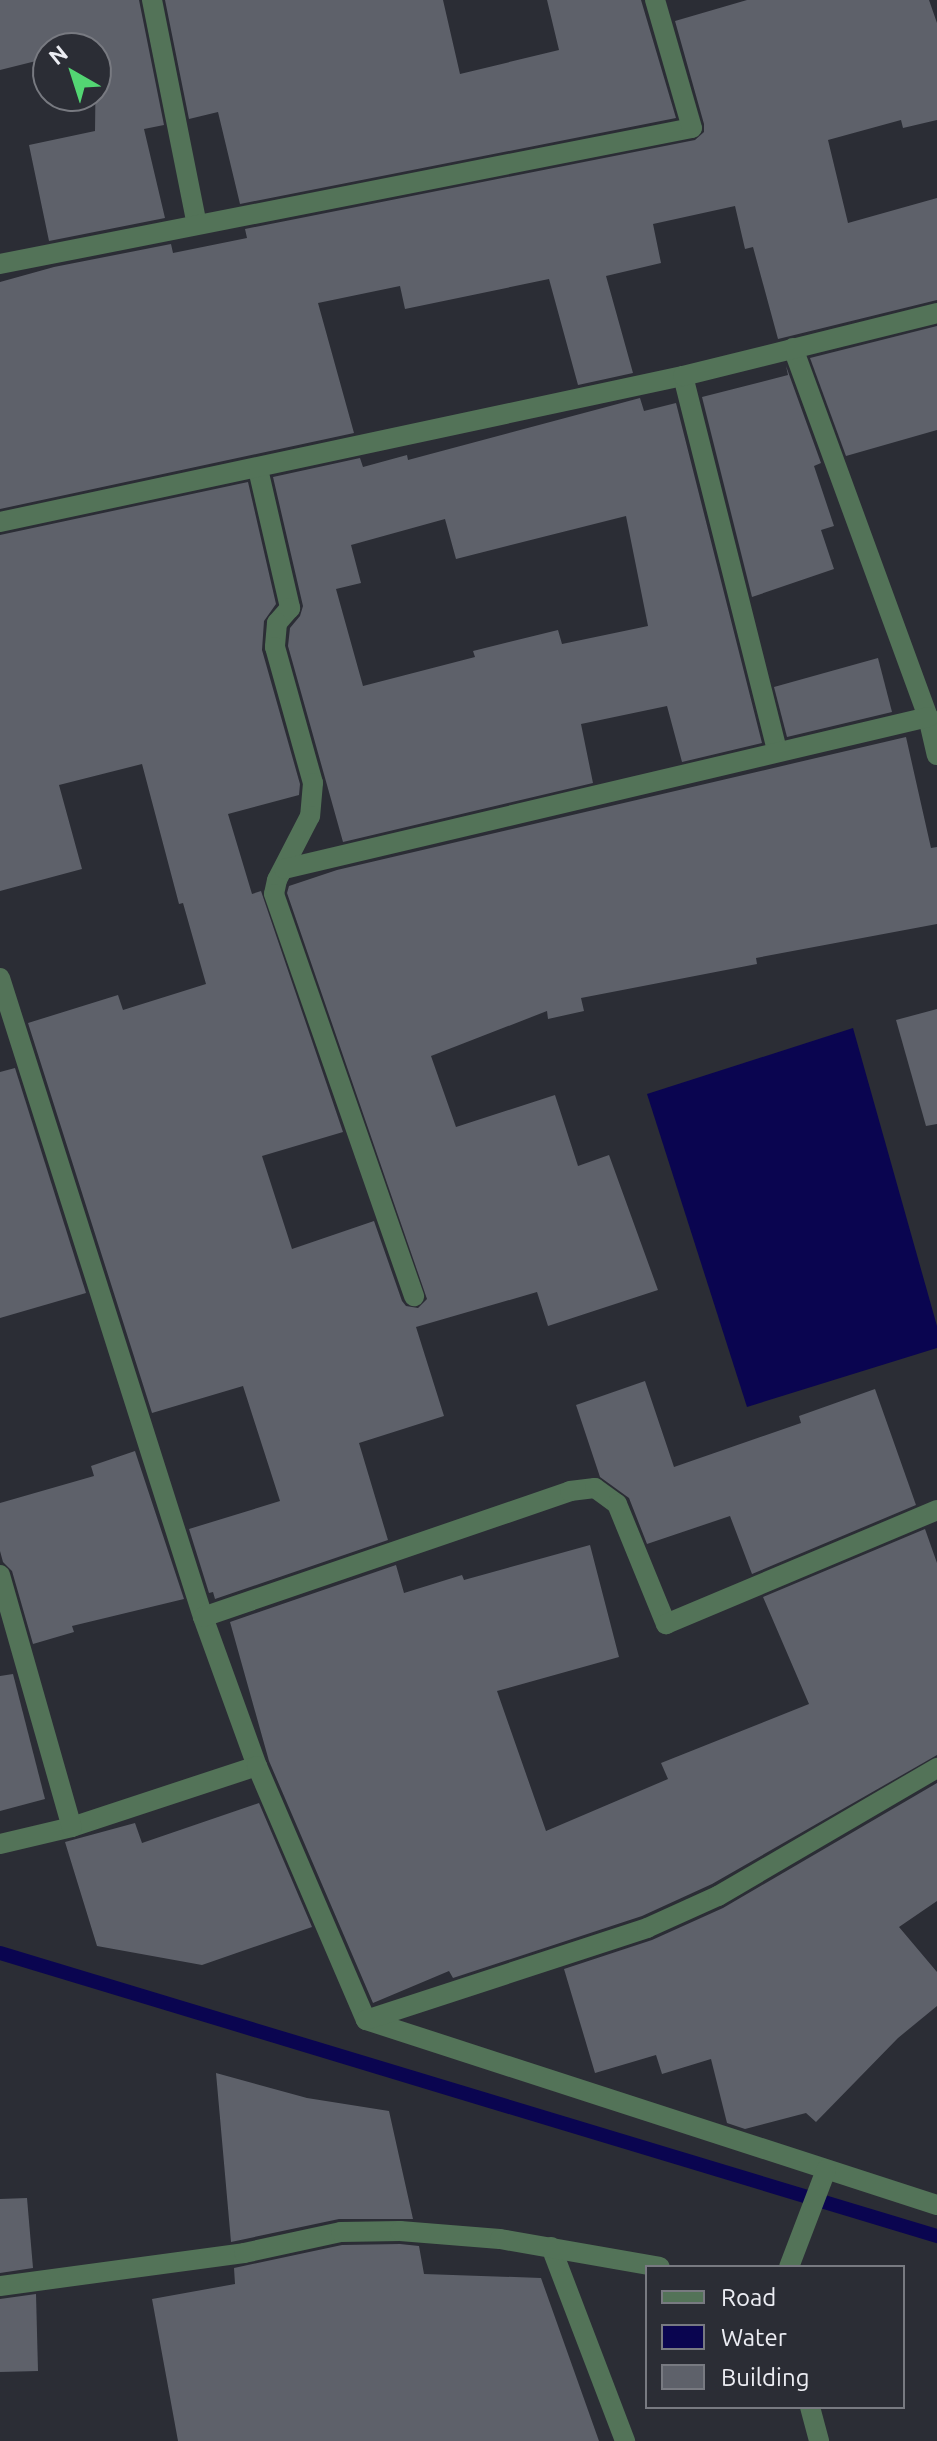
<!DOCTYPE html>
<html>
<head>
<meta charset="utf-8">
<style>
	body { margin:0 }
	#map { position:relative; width:937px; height:2441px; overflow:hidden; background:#2b2d35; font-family:Ubuntu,sans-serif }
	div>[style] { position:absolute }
	.water>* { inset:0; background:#0a0550 }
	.stream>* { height:14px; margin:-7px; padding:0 7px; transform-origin:7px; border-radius:7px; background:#0a0550 }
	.building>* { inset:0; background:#5e616a }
	.street>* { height:20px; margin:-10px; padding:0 10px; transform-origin:10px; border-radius:10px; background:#537358 }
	span { translate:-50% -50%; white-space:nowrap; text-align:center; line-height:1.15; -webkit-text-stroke:6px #2b2d35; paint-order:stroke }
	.legend { position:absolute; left:645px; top:2265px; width:260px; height:144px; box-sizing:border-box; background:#2b2d35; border:2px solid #787a81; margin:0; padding:10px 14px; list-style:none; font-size:24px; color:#ecedf3 }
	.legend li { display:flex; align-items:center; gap:16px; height:40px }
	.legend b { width:40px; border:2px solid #787a81 }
	.north { position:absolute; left:32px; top:32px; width:80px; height:80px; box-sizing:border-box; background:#2b2d35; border:2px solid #787a81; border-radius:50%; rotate:321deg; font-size:22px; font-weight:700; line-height:32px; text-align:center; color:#ecedf3 }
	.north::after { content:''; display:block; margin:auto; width:28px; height:36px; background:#53d673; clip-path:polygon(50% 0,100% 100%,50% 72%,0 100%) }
</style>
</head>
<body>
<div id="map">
	<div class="water">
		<div style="clip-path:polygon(853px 1028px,937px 1326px,937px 1348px,747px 1407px,647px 1094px)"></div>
	</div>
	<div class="stream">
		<div style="left:0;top:1953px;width:979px;rotate:16.81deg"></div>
	</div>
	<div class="building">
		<div style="clip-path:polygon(0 0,139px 0,164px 125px,144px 129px,165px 218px,49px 241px,29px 145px,95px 131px,96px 47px,48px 48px,48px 58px,0 70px)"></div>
		<div style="clip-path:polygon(165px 0,443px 0,460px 74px,559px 50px,547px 0,641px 0,676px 118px,240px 204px,218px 112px,189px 119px)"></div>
		<div style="clip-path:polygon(747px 0,929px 0,937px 23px,937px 120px,903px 128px,901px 120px,828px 140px,848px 223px,937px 198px,937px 300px,778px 339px,753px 247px,745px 249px,735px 206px,653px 224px,661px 263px,606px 276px,633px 373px,578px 385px,549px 279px,405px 309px,400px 286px,318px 303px,354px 433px,0 509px,0 282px,54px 267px,171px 244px,173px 253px,247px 238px,245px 229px,695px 140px,704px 132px,704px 124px,675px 21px)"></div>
		<div style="clip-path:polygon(937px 326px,937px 430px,846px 456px,810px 358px)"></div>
		<div style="clip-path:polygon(786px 366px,821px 463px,814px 466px,834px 526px,821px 530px,834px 569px,752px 597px,702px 397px,788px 375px)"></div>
		<div style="clip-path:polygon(evenodd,640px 398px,644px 411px,676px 403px,762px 743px,682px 762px,667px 706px,581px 724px,593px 783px,343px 842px,288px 646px,290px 628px,300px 616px,303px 606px,273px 477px,360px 458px,363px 467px,407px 455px,408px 460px,640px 398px,626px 516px,648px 626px,562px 644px,558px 630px,473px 651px,475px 657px,363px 686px,336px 589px,361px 583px,351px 545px,445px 519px,456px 559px,626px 516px)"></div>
		<div style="clip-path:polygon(248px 482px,276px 604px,264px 621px,262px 650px,300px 784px,299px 795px,228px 814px,252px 894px,261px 891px,343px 1132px,262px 1156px,292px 1249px,374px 1221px,402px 1301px,406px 1306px,418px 1308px,427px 1299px,287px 893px,289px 886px,337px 870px,906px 737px,931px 848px,937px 847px,937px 924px,756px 958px,757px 964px,581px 998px,584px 1011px,548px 1019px,547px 1011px,431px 1056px,456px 1127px,555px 1095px,578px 1166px,609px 1155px,658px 1290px,548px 1326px,537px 1292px,416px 1327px,444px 1416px,359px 1443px,388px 1540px,215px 1599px,213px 1592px,209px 1593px,189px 1529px,280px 1501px,243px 1386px,152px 1413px,28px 1023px,118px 995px,123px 1010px,206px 984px,183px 903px,179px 904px,142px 764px,59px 785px,82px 869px,0 891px,0 535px)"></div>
		<div style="clip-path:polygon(878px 658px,892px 712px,787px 737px,774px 687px)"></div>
		<div style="clip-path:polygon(937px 1009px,937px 1124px,926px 1126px,896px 1020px)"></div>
		<div style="clip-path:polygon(15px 1068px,86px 1293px,0 1318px,0 1072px)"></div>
		<div style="clip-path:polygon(645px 1381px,674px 1467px,801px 1423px,799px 1416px,875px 1389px,916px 1505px,752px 1574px,730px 1516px,647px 1544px,629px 1498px,600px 1477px,576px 1405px)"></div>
		<div style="clip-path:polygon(135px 1451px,184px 1599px,72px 1626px,74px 1632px,33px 1644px,12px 1571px,3px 1562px,0 1551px,0 1503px,94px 1476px,91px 1466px)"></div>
		<div style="clip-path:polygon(925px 1529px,937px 1563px,937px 1755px,712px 1884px,642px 1916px,453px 1978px,449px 1971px,373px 2003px,269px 1761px,230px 1622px,396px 1565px,404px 1593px,462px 1575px,464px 1580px,590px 1545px,619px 1657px,497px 1691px,546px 1831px,668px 1779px,661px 1763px,809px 1704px,763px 1597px)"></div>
		<div style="clip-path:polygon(13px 1674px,45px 1799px,0 1811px,0 1676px)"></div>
		<div style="clip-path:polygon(937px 1783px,937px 1901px,899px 1927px,937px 1972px,937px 2006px,898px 2038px,816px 2122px,806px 2113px,745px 2129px,727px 2123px,711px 2059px,662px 2074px,656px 2055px,595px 2073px,564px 1969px,652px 1940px,723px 1908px)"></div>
		<div style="clip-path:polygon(259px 1803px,312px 1927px,202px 1965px,97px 1946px,65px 1842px,135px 1823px,142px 1843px)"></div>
		<div style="clip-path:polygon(216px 2073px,307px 2098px,389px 2111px,413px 2219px,339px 2219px,231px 2242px)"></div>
		<div style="clip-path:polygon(27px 2198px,33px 2268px,0 2273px,0 2199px)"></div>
		<div style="clip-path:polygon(400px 2244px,419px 2246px,424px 2274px,541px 2278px,599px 2441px,178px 2441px,152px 2299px,235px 2284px,234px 2268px,342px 2245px)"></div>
		<div style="clip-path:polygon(36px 2294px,38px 2371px,0 2372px,0 2299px)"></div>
	</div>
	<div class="street">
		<div style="left:152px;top:0;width:229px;rotate:78.7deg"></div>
		<div style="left:0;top:264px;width:705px;rotate:-11.12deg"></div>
		<div style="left:692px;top:128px;width:133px;rotate:-106.1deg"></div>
		<div style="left:793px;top:348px;width:393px;rotate:69.9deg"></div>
		<div style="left:928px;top:717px;width:39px;rotate:77deg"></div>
		<div style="left:683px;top:376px;width:387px;rotate:75.9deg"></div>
		<div style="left:258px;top:469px;width:143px;rotate:77deg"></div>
		<div style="left:290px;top:608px;width:20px;rotate:131deg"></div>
		<div style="left:277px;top:623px;width:24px;rotate:95deg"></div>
		<div style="left:275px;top:647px;width:141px;rotate:74.4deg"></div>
		<div style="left:313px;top:783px;width:33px;rotate:95deg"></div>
		<div style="left:310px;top:816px;width:72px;rotate:117.3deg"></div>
		<div style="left:277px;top:880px;width:14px;rotate:102deg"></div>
		<div style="left:274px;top:894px;width:426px;rotate:70.8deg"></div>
		<div style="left:0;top:522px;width:698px;rotate:-12.07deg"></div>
		<div style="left:683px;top:376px;width:262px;rotate:-13.9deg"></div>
		<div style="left:284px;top:869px;width:662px;rotate:-13.28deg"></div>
		<div style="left:0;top:978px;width:670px;rotate:72.38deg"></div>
		<div style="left:203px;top:1617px;width:158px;rotate:70.1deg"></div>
		<div style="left:257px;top:1766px;width:195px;rotate:161.8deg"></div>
		<div style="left:72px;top:1827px;width:74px;rotate:166.7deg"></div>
		<div style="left:0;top:1575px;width:262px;rotate:74.1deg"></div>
		<div style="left:203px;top:1617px;width:388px;rotate:-18.9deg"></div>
		<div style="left:570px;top:1491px;width:25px;rotate:-7deg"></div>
		<div style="left:595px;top:1488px;width:27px;rotate:36deg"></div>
		<div style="left:617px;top:1504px;width:130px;rotate:67.8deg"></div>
		<div style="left:666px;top:1624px;width:294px;rotate:-22.8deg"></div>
		<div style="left:257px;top:1766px;width:276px;rotate:66.8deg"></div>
		<div style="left:366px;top:2020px;width:600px;rotate:17.95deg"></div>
		<div style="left:366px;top:2020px;width:296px;rotate:-18.1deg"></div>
		<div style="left:647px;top:1928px;width:78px;rotate:-24.3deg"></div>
		<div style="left:718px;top:1896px;width:254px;rotate:-30.3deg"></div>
		<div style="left:551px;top:2247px;width:208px;rotate:69.1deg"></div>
		<div style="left:789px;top:2267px;width:104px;rotate:-69.1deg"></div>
		<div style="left:0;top:2286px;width:246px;rotate:-7.7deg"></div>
		<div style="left:244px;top:2253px;width:99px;rotate:-12.2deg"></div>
		<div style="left:341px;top:2232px;width:59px;rotate:-1deg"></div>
		<div style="left:400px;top:2231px;width:100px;rotate:4.6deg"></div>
		<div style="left:500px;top:2239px;width:162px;rotate:9.9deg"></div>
		<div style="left:810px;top:2407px;width:35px;rotate:75deg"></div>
	</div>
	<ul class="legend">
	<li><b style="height:10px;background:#537358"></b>Road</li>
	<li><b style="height:22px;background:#0a0550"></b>Water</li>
	<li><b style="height:22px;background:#5e616a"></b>Building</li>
	</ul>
	<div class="north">N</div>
</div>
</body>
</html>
